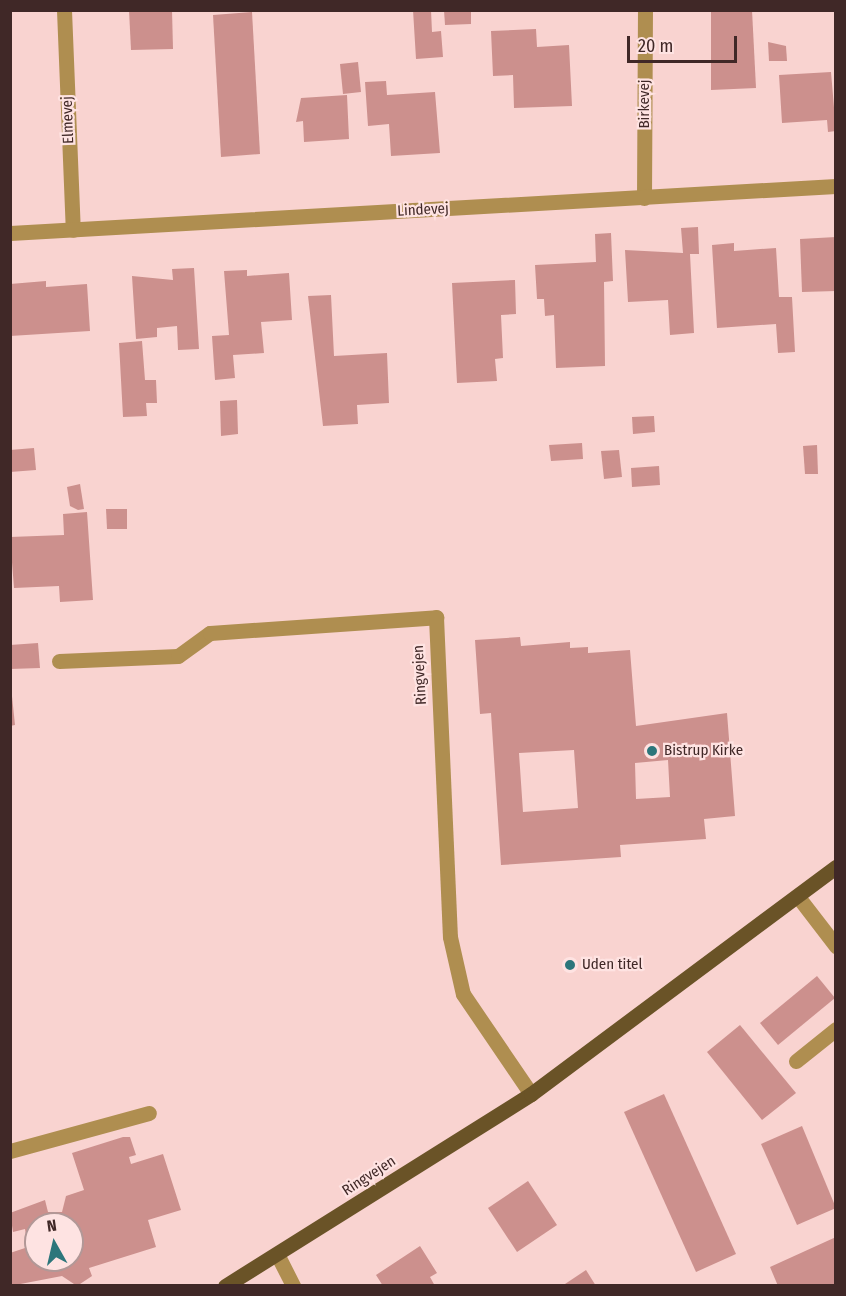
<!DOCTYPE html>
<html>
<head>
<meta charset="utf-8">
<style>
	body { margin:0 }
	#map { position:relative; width:846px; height:1296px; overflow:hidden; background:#f9d3d0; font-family:"Fira Sans Condensed",sans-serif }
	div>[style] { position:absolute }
	.building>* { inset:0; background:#cc908d }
	.minor>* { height:15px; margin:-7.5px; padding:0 7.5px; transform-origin:7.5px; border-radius:7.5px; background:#af8e50 }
	.major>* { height:15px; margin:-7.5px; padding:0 7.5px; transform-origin:7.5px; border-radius:7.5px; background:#6a5327 }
	.dots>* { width:16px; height:16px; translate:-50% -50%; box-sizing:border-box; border:3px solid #fee3e2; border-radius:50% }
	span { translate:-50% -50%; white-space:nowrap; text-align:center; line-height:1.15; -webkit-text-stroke:4.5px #fee3e2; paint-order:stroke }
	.street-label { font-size:15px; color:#402827 }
	.poi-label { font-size:15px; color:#402827 }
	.left { translate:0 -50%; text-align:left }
	.frame { position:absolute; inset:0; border:12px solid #402827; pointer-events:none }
	.north { position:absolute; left:24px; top:1212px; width:60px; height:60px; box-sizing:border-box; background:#fee3e2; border:2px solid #b29897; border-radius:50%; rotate:352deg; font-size:16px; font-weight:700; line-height:24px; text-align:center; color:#402827 }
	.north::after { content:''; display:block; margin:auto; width:21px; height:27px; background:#2c767b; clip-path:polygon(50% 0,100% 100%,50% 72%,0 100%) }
	.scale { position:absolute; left:627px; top:36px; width:110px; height:27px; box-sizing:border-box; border:3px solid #402827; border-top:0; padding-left:8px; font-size:18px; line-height:21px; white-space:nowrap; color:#402827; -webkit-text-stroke:4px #fee3e2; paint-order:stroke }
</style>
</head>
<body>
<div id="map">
	<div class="building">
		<div style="clip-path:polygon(129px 10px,172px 10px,173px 49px,131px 50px)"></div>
		<div style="clip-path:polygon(413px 10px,431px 10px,432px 32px,441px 31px,443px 57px,416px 59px)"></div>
		<div style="clip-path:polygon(444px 10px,471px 10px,471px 24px,445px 25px)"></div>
		<div style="clip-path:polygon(711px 10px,752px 10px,756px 88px,711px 90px)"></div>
		<div style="clip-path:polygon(252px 12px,260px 154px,221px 157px,213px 15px)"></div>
		<div style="clip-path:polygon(536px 29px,537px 47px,569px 45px,572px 106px,514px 108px,513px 75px,493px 76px,491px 31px)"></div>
		<div style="clip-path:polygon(768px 42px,786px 46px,787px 61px,769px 61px)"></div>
		<div style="clip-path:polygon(358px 62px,361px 92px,343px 94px,340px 64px)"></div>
		<div style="clip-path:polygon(831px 72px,836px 131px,828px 132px,827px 120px,782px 123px,779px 75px)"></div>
		<div style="clip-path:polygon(386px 81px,387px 95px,435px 92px,440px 153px,391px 156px,389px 124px,368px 126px,365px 82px)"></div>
		<div style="clip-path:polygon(347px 95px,349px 139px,304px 142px,303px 121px,296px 122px,301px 98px)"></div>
		<div style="clip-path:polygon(698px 227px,699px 254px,690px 254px,694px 333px,670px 335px,668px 300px,628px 302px,625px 250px,683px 253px,681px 228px)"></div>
		<div style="clip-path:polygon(611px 233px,613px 281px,604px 282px,605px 366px,556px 368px,554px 315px,545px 316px,544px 299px,537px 299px,535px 265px,596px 262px,595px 234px)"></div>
		<div style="clip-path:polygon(836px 237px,836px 291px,802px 292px,800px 239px)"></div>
		<div style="clip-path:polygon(734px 243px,734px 251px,776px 248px,779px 297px,792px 297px,795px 352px,778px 353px,776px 324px,717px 328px,712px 245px)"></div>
		<div style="clip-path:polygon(194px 268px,199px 349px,178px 350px,177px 326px,157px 328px,157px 337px,136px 339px,132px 276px,173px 280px,172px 269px)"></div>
		<div style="clip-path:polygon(247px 270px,247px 276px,289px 273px,292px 320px,261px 322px,264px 353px,233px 355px,235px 378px,215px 380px,212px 336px,229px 335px,224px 271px)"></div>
		<div style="clip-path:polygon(515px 280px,516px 314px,501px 315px,503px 358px,495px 359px,497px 381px,457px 383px,452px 283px)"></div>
		<div style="clip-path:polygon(46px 281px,46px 287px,87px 284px,90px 331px,10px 336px,10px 284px)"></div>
		<div style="clip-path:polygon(331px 295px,334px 356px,387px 353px,389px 403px,357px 405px,358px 424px,323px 426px,308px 296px)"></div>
		<div style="clip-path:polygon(142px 341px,145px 380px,156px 380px,157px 403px,146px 403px,147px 416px,123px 417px,119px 343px)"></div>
		<div style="clip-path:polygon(237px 400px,238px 434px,221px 436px,220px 401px)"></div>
		<div style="clip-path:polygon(654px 416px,655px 432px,633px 434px,632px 417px)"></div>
		<div style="clip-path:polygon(582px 443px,583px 459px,551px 461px,549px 445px)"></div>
		<div style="clip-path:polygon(817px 445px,818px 474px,805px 474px,803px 446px)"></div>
		<div style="clip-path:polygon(34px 448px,36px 470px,10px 472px,10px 450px)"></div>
		<div style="clip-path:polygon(619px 450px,622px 477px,604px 479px,601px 451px)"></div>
		<div style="clip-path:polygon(659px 466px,660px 485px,632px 487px,631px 468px)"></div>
		<div style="clip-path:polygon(80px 484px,84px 509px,78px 510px,70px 506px,67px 487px)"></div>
		<div style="clip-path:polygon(106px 509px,127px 509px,127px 529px,107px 529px)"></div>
		<div style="clip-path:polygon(87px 512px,93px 600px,60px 602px,59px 586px,14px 588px,10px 537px,64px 535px,63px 514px)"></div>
		<div style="clip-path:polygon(evenodd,520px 637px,521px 646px,570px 642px,570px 648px,588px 647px,588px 653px,630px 650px,636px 726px,727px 713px,735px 816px,704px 819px,706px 839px,620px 845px,621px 857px,501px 865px,491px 713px,480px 714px,475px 640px,520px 637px,574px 750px,578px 808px,523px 812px,519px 753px,574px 750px,520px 637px,668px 760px,670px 797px,636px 799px,635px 763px,668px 760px)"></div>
		<div style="clip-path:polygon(38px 643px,40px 668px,10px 669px,10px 645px)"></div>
		<div style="clip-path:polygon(10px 677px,15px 725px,10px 726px)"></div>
		<div style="clip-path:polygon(817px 976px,835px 998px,778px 1045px,760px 1023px)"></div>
		<div style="clip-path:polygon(740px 1025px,796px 1093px,762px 1120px,707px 1052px)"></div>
		<div style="clip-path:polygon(664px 1094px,736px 1254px,696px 1272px,624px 1112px)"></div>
		<div style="clip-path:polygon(802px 1126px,836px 1208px,797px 1225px,761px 1144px)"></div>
		<div style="clip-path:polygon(evenodd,123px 1137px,130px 1137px,136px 1155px,129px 1157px,131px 1164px,163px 1154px,181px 1210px,148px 1220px,156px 1247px,89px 1268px,92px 1276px,77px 1286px,62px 1276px,10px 1286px,10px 1253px,28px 1247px,25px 1229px,13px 1232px,10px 1213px,45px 1200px,48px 1212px,62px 1212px,66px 1196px,84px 1190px,72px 1153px,123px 1137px,36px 1224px,72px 1224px,72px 1260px,36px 1260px,36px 1224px)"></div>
		<div style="clip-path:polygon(528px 1181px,557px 1225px,517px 1252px,488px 1208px)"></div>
		<div style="clip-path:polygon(836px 1237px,836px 1286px,778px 1286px,770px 1267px)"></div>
		<div style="clip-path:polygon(420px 1246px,437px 1273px,430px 1277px,435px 1286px,383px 1286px,376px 1275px)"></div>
		<div style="clip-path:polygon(586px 1270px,596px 1286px,562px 1286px)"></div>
	</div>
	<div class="minor">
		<div style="left:64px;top:10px;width:220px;rotate:87.7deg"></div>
		<div style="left:644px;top:198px;width:188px;rotate:-89.7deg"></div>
		<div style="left:10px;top:233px;width:827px;rotate:-3.26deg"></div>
		<div style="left:59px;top:661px;width:119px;rotate:-2.4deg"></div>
		<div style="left:178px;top:656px;width:39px;rotate:-36deg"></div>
		<div style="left:210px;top:633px;width:227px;rotate:-4deg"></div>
		<div style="left:436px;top:617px;width:320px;rotate:87.5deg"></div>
		<div style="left:450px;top:937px;width:58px;rotate:77.2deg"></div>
		<div style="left:463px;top:994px;width:121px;rotate:55.8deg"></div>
		<div style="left:799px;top:898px;width:61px;rotate:52.4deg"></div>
		<div style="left:796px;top:1061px;width:51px;rotate:-38.7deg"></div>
		<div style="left:10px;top:1151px;width:144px;rotate:-15.3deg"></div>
		<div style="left:278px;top:1256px;width:34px;rotate:63deg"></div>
	</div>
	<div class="major">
		<div style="left:225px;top:1286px;width:361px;rotate:-32.1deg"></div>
		<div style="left:531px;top:1094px;width:380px;rotate:-36.7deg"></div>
	</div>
	<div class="dots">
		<div style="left:652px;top:751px;background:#2c767b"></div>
		<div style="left:570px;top:965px;background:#2c767b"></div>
	</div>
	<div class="street-label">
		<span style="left:645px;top:104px;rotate:-90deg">Birkevej</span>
		<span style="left:68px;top:120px;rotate:-92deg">Elmevej</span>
		<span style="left:423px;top:210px;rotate:-3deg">Lindevej</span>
		<span style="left:420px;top:675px;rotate:-93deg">Ringvejen</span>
		<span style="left:369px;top:1176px;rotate:-33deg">Ringvejen</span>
	</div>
	<div class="poi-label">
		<span class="left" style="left:664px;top:751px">Bistrup Kirke</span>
		<span class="left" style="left:582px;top:965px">Uden titel</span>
	</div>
	<div class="frame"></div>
	<div class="north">N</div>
	<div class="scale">20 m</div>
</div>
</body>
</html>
